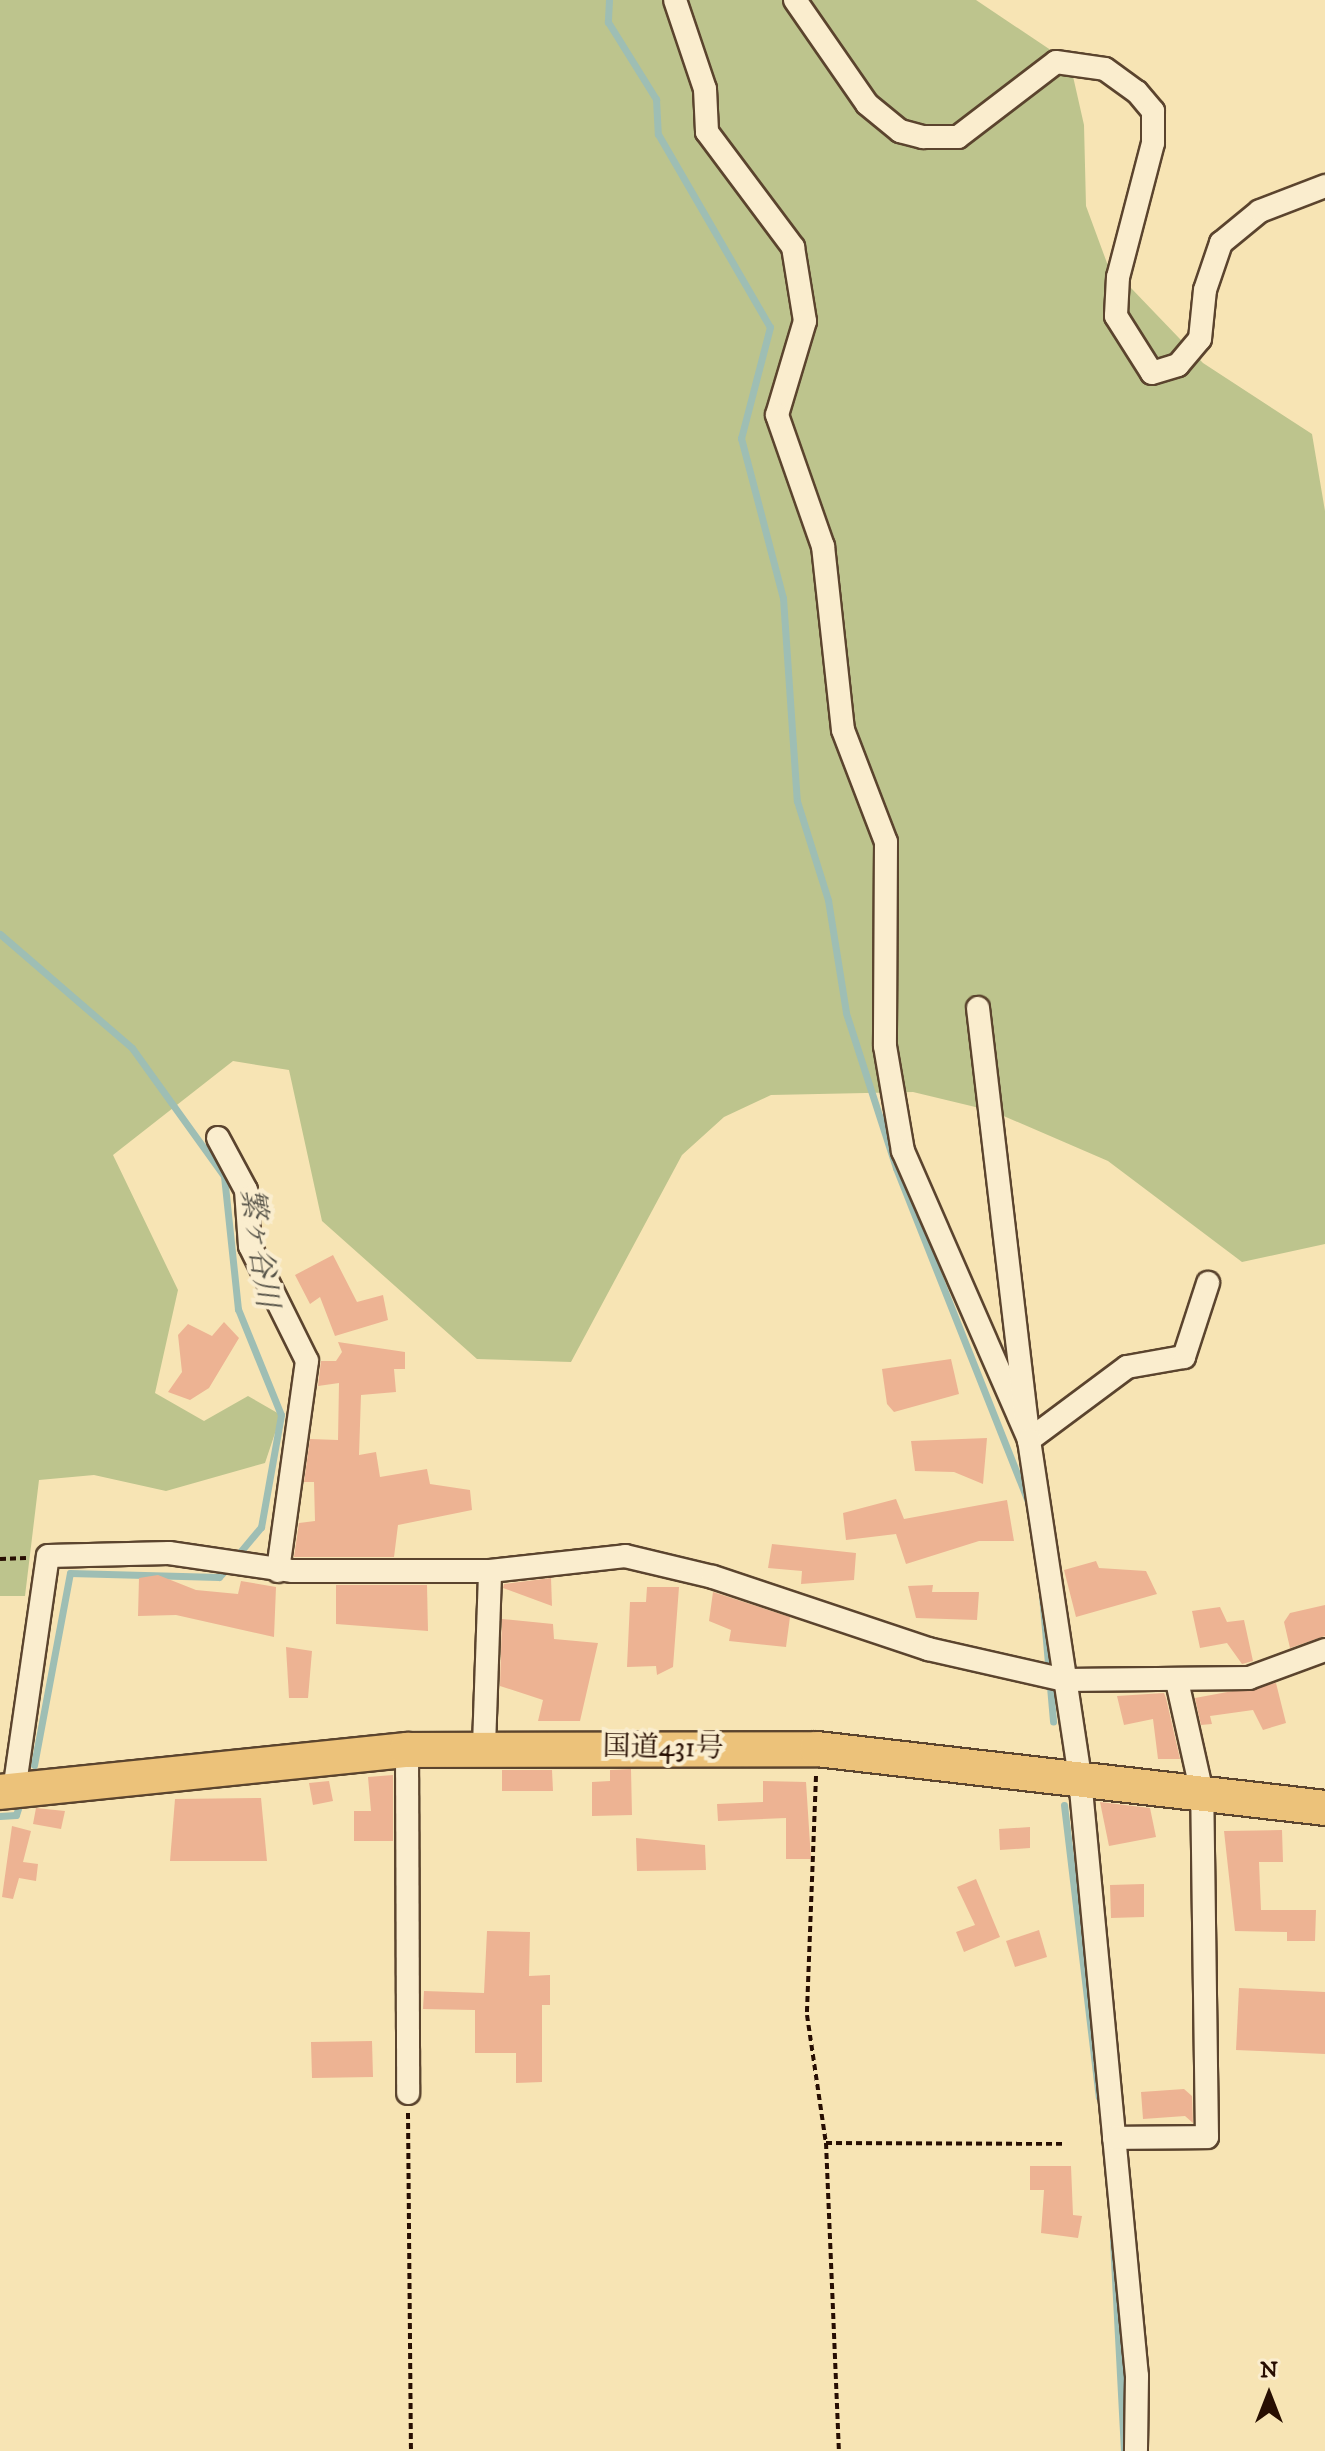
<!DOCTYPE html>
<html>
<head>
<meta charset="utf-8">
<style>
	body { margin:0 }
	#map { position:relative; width:1325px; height:2451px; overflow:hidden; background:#f7e4b4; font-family:"IM FELL DW Pica","Noto Serif JP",serif }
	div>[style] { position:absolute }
	.green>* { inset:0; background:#bdc48d }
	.stream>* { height:7px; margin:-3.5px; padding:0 3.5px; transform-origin:3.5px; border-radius:3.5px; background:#9ebeb4 }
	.building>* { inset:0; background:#edb393 }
	.path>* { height:4px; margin-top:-2px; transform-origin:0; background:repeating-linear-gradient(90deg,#270e02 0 6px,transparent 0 10px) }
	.roads { filter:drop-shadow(2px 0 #5b442e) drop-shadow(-2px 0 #5b442e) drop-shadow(0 2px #5b442e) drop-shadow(0 -2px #5b442e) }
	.minor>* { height:22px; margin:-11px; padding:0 11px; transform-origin:11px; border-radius:11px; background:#faedce }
	.highway>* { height:34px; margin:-17px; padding:0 17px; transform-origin:17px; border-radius:17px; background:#ecc27a }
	span { translate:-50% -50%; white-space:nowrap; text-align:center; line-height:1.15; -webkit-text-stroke:8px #faedce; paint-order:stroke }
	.street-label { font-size:28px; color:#270e02 }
	.water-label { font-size:30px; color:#575449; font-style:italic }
	.north { position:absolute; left:1229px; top:2355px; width:80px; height:80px; -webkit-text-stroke:6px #faedce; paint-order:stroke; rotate:0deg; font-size:22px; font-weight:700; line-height:32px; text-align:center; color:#270e02 }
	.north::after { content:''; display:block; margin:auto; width:28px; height:36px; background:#270e02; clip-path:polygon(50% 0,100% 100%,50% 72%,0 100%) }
</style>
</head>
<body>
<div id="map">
	<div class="green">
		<div style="clip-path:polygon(0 0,976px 0,1070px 63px,1084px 125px,1086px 206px,1107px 263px,1203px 363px,1312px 434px,1325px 511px,1325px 1244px,1242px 1262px,1108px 1161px,992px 1111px,913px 1092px,771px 1095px,724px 1117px,682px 1155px,571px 1362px,477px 1359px,322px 1221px,289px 1070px,233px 1061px,113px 1155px,178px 1290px,155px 1393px,204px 1421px,248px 1396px,281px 1415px,265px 1463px,166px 1491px,94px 1475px,39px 1480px,25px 1596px,0 1596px)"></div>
	</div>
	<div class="stream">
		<div style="left:609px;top:0;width:22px;rotate:93deg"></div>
		<div style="left:608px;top:22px;width:91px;rotate:58.1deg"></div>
		<div style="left:656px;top:99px;width:35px;rotate:87deg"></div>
		<div style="left:658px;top:134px;width:223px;rotate:59.9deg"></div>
		<div style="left:770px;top:327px;width:115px;rotate:104.6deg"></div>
		<div style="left:741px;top:438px;width:165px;rotate:75.3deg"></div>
		<div style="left:783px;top:598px;width:203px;rotate:86.1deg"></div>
		<div style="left:797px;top:801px;width:104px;rotate:72.6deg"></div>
		<div style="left:828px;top:900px;width:114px;rotate:80.9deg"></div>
		<div style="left:846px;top:1013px;width:163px;rotate:72.1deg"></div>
		<div style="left:896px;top:1168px;width:361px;rotate:68.4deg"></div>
		<div style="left:0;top:934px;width:174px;rotate:40.8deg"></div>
		<div style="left:132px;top:1048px;width:158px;rotate:54.3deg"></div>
		<div style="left:224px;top:1176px;width:134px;rotate:84deg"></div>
		<div style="left:238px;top:1309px;width:114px;rotate:67.9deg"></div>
		<div style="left:281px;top:1415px;width:114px;rotate:100.1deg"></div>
		<div style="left:261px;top:1527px;width:39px;rotate:130deg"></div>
		<div style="left:1042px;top:1595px;width:127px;rotate:85deg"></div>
		<div style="left:34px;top:1765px;width:195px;rotate:-79.4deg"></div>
		<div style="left:70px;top:1573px;width:149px;rotate:1.5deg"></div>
		<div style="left:219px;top:1577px;width:13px;rotate:-48deg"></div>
		<div style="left:1064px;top:1805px;width:294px;rotate:83.2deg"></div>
		<div style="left:0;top:1816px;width:16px;rotate:-4deg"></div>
		<div style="left:16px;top:1815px;width:13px;rotate:-72deg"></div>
		<div style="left:1113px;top:2241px;width:210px;rotate:87deg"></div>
	</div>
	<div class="building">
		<div style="clip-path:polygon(333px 1255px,357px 1302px,383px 1295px,388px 1320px,335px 1336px,320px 1297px,310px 1304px,295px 1275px)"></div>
		<div style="clip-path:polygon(224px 1322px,239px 1338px,209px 1388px,190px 1400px,168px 1392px,182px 1372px,178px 1335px,188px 1324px,212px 1336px)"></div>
		<div style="clip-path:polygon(338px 1342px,405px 1352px,405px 1369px,394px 1369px,396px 1392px,361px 1395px,359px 1455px,376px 1452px,380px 1477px,427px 1469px,430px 1484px,470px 1490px,472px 1510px,398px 1525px,394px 1557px,294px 1557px,299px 1523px,315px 1521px,314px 1482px,304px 1482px,310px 1439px,338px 1440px,339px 1383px,318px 1386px,321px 1361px,336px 1361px,342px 1352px)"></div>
		<div style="clip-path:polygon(951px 1359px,959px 1394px,894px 1412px,887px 1404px,882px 1369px)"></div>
		<div style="clip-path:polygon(987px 1438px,983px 1484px,954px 1472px,915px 1471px,911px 1441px)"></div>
		<div style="clip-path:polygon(896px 1499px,904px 1519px,1007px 1500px,1014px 1541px,979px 1541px,906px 1564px,896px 1534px,846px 1540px,843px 1513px)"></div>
		<div style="clip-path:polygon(772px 1544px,856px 1553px,854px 1580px,801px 1584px,802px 1571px,768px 1568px)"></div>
		<div style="clip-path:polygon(1096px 1561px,1099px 1568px,1146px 1571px,1157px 1594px,1076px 1617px,1064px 1570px)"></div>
		<div style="clip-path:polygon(158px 1575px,196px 1590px,238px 1594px,241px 1581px,276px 1587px,274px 1637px,176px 1615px,138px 1616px,139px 1578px)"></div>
		<div style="clip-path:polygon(551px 1578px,552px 1606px,503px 1588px,504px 1584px)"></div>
		<div style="clip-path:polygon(336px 1585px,427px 1585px,428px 1631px,336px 1624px)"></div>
		<div style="clip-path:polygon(933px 1585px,932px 1592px,979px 1592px,977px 1620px,916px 1618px,908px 1586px)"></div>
		<div style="clip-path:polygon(647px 1587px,679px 1587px,673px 1667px,657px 1675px,656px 1666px,627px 1667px,630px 1602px,646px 1602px)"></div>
		<div style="clip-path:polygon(713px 1592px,790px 1617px,786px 1647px,729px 1641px,731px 1630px,709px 1621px)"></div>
		<div style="clip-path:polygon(1325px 1605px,1325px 1636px,1290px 1648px,1284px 1622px,1290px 1613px)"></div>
		<div style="clip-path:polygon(1220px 1607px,1227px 1622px,1244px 1620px,1253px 1661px,1242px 1664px,1227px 1643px,1200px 1648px,1192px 1611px)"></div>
		<div style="clip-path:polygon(502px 1619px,553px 1624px,554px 1639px,598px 1643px,580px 1721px,538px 1721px,543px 1700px,500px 1686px)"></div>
		<div style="clip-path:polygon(286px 1647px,312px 1651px,308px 1698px,289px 1698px)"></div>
		<div style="clip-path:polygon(1276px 1683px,1286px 1723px,1263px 1730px,1253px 1710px,1210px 1716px,1212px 1724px,1201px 1725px,1195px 1698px)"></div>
		<div style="clip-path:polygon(1164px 1693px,1166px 1698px,1180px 1759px,1158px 1759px,1153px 1719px,1124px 1725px,1117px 1696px)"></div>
		<div style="clip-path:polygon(631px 1769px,632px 1815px,592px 1816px,592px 1782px,610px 1781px,610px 1770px)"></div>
		<div style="clip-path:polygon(502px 1770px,552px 1770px,553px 1791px,502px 1791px)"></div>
		<div style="clip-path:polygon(393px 1775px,393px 1841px,354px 1841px,354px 1811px,371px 1811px,368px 1777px)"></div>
		<div style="clip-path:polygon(329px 1781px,333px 1801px,313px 1805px,309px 1783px)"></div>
		<div style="clip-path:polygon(763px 1781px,806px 1782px,811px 1859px,786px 1859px,786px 1818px,718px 1821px,717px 1804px,763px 1802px)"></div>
		<div style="clip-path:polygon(261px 1798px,267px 1861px,170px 1861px,175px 1799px)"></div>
		<div style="clip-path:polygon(1100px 1802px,1150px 1808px,1156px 1837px,1109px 1846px)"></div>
		<div style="clip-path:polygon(36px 1808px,65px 1811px,61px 1829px,33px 1824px)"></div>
		<div style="clip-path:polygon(12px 1826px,31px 1831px,23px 1862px,38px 1864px,36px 1881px,19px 1878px,13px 1899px,2px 1897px)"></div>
		<div style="clip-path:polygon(1030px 1827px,1030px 1848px,1000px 1850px,999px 1829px)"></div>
		<div style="clip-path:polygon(1282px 1830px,1283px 1862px,1259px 1862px,1261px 1910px,1316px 1910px,1315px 1941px,1287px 1941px,1287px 1932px,1235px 1931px,1224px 1831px)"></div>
		<div style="clip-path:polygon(636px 1838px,705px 1845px,706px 1870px,637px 1871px)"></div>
		<div style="clip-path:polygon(976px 1879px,1000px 1937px,964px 1952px,956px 1932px,975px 1925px,957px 1887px)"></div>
		<div style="clip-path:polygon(1144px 1884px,1144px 1917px,1111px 1918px,1110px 1885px)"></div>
		<div style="clip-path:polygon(1039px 1930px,1047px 1957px,1015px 1967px,1006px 1941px)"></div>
		<div style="clip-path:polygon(487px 1931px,530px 1932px,529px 1976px,550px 1975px,550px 2005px,542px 2005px,542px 2082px,516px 2083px,516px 2053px,475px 2053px,475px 2010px,423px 2009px,424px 1991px,484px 1993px)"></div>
		<div style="clip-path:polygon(1239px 1988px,1325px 1992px,1325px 2054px,1236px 2050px)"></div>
		<div style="clip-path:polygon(372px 2041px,373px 2077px,312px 2078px,311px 2042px)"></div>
		<div style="clip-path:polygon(1184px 2089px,1192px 2096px,1193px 2123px,1185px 2116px,1143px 2119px,1141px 2092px)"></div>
		<div style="clip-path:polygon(1030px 2166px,1071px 2166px,1073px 2215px,1082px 2216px,1078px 2238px,1041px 2233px,1044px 2190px,1030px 2190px)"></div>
	</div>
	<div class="path">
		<div style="left:0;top:1559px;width:26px;rotate:-2deg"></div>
		<div style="left:816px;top:1776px;width:239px;rotate:92.2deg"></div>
		<div style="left:807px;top:2015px;width:129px;rotate:81.6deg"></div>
		<div style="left:826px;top:2143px;width:308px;rotate:87.6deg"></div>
		<div style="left:408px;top:2113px;width:338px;rotate:89.5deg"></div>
		<div style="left:826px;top:2143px;width:239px;rotate:0.2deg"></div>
	</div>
	<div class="roads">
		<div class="minor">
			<div style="left:675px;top:0;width:94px;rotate:71.4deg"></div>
			<div style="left:705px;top:89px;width:43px;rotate:87.3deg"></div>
			<div style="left:707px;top:132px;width:144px;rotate:53.2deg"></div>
			<div style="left:793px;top:247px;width:75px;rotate:80.8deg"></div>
			<div style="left:805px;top:321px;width:98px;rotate:106.6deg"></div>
			<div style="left:777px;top:415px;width:139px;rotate:70.7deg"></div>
			<div style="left:823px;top:546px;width:185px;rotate:83.8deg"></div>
			<div style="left:843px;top:730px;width:120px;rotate:69deg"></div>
			<div style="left:886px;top:842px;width:204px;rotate:90.3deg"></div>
			<div style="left:885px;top:1046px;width:107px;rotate:80.3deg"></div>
			<div style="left:903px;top:1151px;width:315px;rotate:66.4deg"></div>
			<div style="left:1029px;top:1440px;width:122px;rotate:-36.7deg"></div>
			<div style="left:1127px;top:1367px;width:58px;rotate:-10deg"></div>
			<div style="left:1184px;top:1357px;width:78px;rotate:-72deg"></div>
			<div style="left:795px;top:0;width:126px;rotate:55.3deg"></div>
			<div style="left:867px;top:104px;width:43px;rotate:39.3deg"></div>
			<div style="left:900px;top:131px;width:24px;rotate:15deg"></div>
			<div style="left:923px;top:137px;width:35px"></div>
			<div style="left:958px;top:137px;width:123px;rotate:-37.4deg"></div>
			<div style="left:1056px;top:62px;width:49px;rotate:8.1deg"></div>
			<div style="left:1105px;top:69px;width:39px;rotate:36deg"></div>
			<div style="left:1137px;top:92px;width:25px;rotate:50deg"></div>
			<div style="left:1153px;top:111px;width:32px;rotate:90deg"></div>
			<div style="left:1153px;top:143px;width:138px;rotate:104.6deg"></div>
			<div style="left:1118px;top:277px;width:39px;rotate:93deg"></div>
			<div style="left:1116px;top:316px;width:67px;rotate:57.7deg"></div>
			<div style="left:1152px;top:373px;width:27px;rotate:-17deg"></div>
			<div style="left:1178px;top:365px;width:34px;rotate:-50deg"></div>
			<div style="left:1200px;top:339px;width:49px;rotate:-84.2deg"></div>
			<div style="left:1205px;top:290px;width:50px;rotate:-71.2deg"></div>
			<div style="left:1221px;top:243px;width:50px;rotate:-39.4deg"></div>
			<div style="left:1260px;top:211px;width:70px;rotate:-21deg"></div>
			<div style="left:978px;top:1008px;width:435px;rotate:83.3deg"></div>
			<div style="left:1029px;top:1440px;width:343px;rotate:81.4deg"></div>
			<div style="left:1080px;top:1779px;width:600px;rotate:84.55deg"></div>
			<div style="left:1137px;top:2376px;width:75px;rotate:90.8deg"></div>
			<div style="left:218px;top:1138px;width:59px;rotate:61.7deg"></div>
			<div style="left:246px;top:1190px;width:56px;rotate:85.9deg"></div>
			<div style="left:250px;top:1246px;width:128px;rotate:63.6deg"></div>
			<div style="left:307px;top:1361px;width:212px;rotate:97.9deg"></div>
			<div style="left:484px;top:1746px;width:175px;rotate:-88deg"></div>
			<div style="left:407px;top:1750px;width:343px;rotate:89.8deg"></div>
			<div style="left:14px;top:1791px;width:237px;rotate:-81.8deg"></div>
			<div style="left:48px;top:1556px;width:121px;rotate:-1.4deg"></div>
			<div style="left:169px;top:1553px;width:125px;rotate:8.3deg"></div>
			<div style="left:293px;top:1571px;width:197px"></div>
			<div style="left:490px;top:1571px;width:136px;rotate:-6.3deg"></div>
			<div style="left:625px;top:1556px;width:90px;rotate:13.4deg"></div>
			<div style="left:713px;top:1577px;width:227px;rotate:18.5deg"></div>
			<div style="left:928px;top:1649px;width:140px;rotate:12.8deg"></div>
			<div style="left:1065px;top:1680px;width:184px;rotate:-0.6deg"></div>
			<div style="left:1249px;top:1678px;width:81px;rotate:-20.2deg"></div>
			<div style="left:1114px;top:2138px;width:93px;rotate:-0.6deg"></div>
			<div style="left:1207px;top:2137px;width:344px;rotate:-90.8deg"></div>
			<div style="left:1202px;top:1793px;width:115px;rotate:-102.6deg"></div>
		</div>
		<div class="highway">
			<div style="left:0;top:1792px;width:409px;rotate:-5.9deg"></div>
			<div style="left:407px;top:1750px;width:410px;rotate:-0.1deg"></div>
			<div style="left:817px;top:1749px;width:511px;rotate:6.62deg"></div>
		</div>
	</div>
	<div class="street-label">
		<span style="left:663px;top:1748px;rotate:1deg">国道431号</span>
	</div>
	<div class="water-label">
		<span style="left:258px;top:1248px;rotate:82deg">繁ヶ谷川</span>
	</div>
	<div class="north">N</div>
</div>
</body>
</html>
